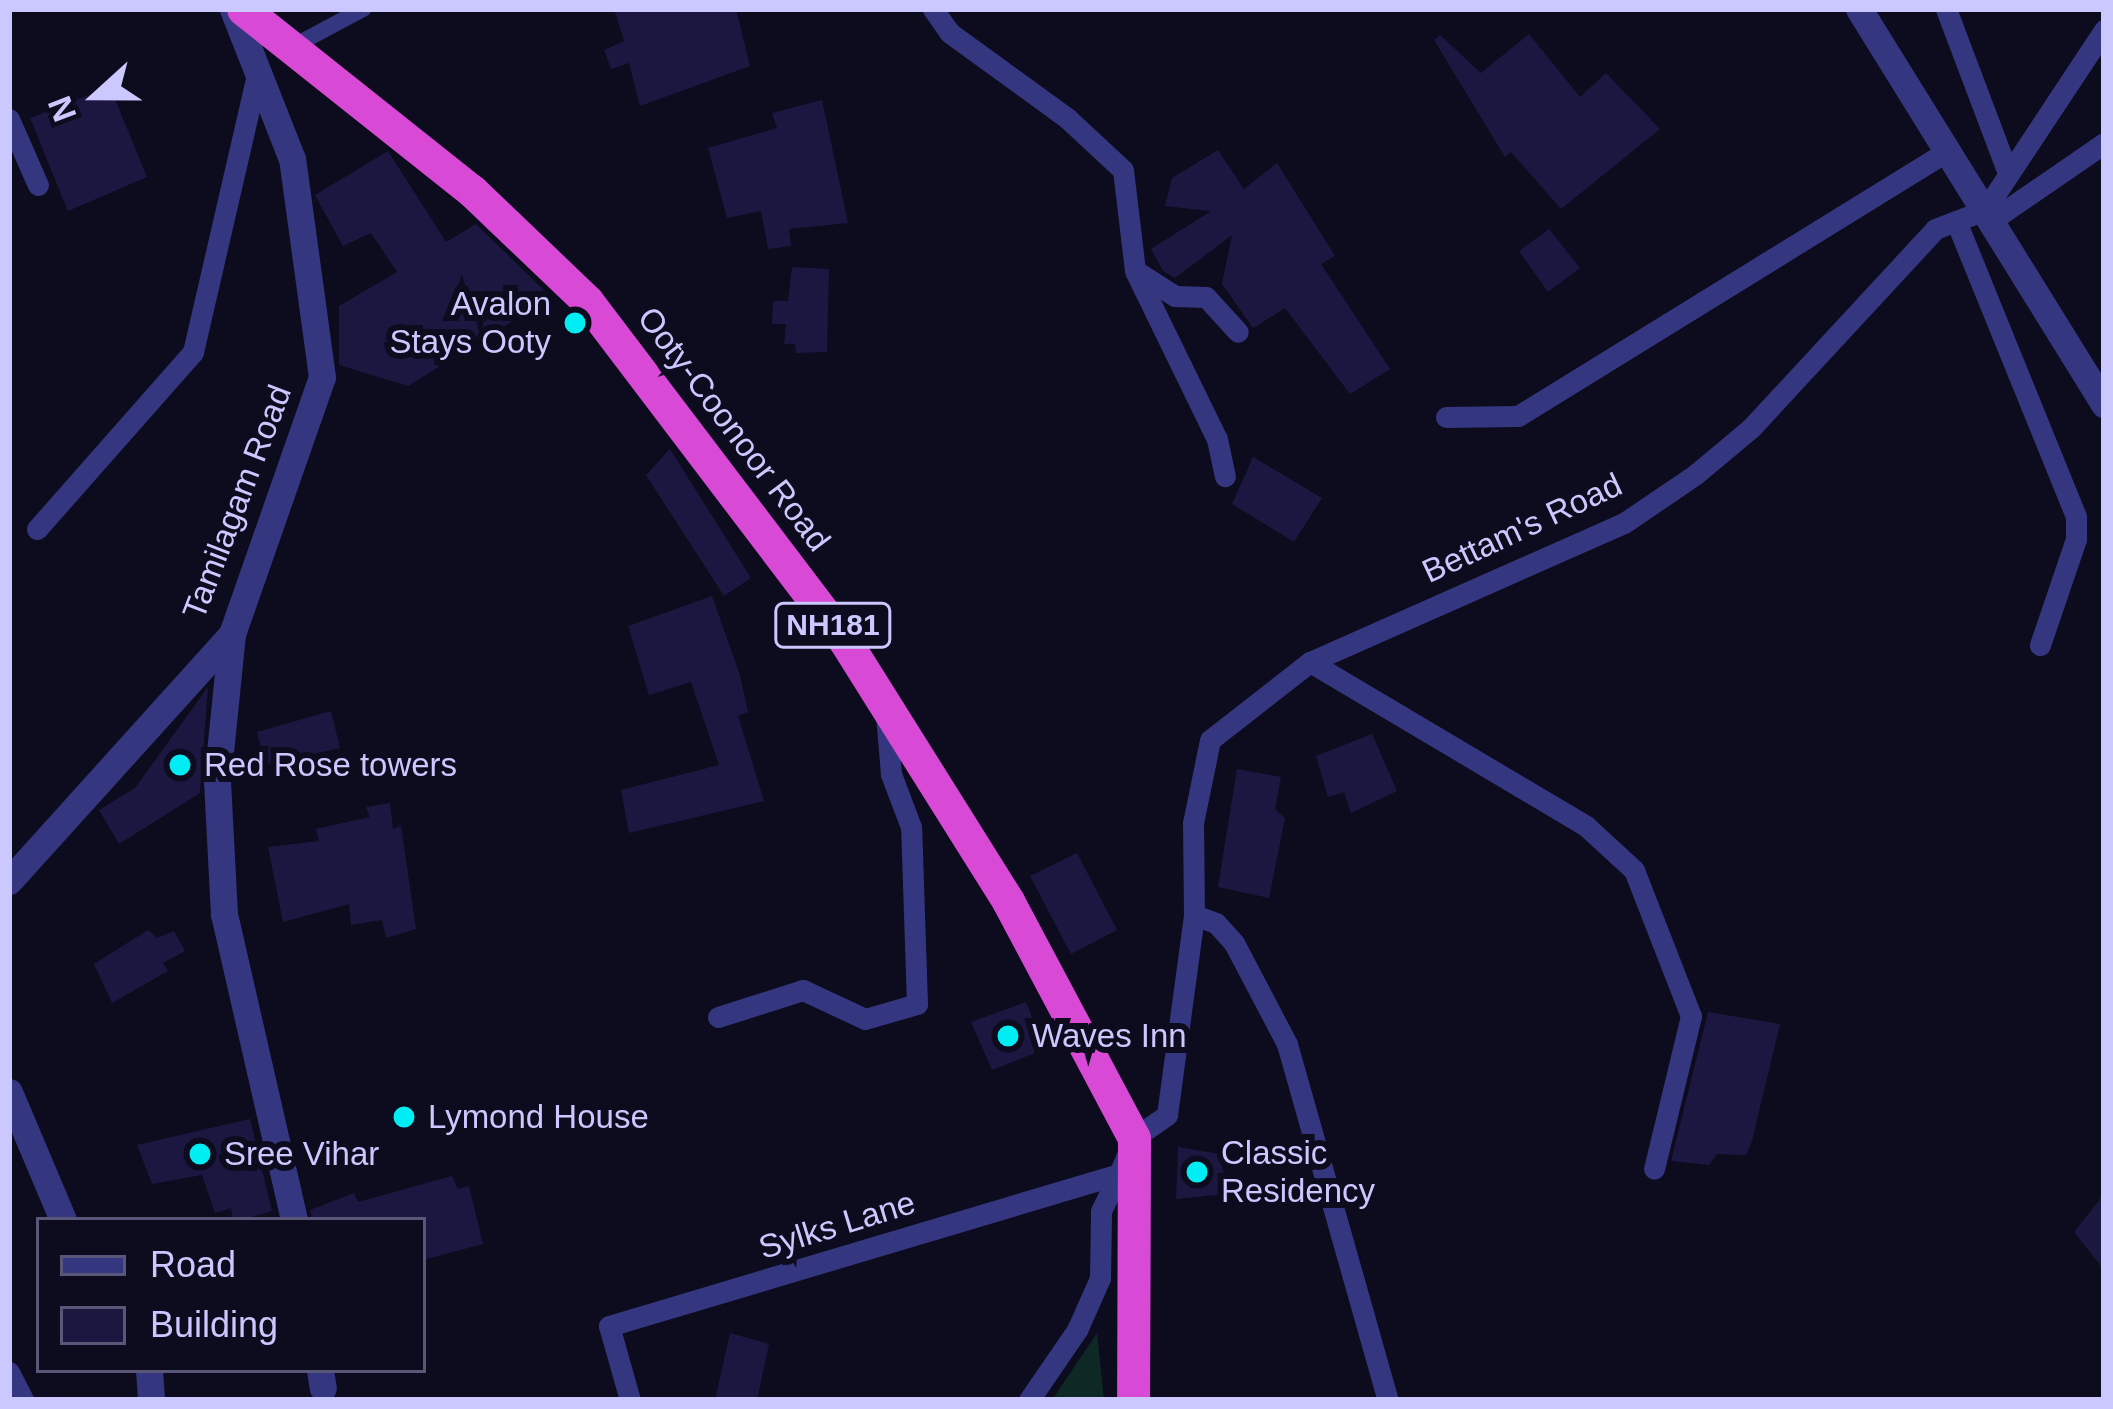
<!DOCTYPE html>
<html>
<head>
<meta charset="utf-8">
<style>
	body { margin:0 }
	#map { position:relative; width:2113px; height:1409px; overflow:hidden; background:#0d0b1e; font-family:Helvetica,sans-serif }
	div>[style] { position:absolute }
	.green>* { inset:0; background:#0e2825 }
	.building>* { inset:0; background:#1c1740 }
	.pedestrian>* { height:16px; margin:-8px; padding:0 8px; transform-origin:8px; border-radius:8px; background:#34377f }
	.minor>* { height:21px; margin:-10.5px; padding:0 10.5px; transform-origin:10.5px; border-radius:10.5px; background:#34377f }
	.tertiary>* { height:27px; margin:-13.5px; padding:0 13.5px; transform-origin:13.5px; border-radius:13.5px; background:#34377f }
	.trunk>* { height:33px; margin:-16.5px; padding:0 16.5px; transform-origin:16.5px; border-radius:16.5px; background:#d849d6 }
	.dots>* { width:33px; height:33px; translate:-50% -50%; box-sizing:border-box; border:6px solid #0d0b1e; border-radius:50% }
	span { translate:-50% -50%; white-space:nowrap; text-align:center; line-height:1.15; -webkit-text-stroke:12px #0d0b1e; paint-order:stroke }
	.shield-label span { padding:3px 9px; background:#0d0b1e; border:3px solid; border-radius:9px; -webkit-text-stroke-width:0 }
	.shield-label { font-size:30px; color:#cac8ff; font-weight:700 }
	.poi-label { font-size:33px; color:#cac8ff }
	.right { translate:-100% -50%; text-align:right }
	.left { translate:0 -50%; text-align:left }
	.street-label { font-size:33px; color:#cac8ff }
	.frame { position:absolute; inset:0; border:12px solid #cac8ff; pointer-events:none }
	.legend { position:absolute; left:36px; top:1217px; width:390px; height:156px; box-sizing:border-box; background:#0d0b1e; border:3px solid #595778; margin:0; padding:15px 21px; list-style:none; font-size:36px; color:#cac8ff }
	.legend li { display:flex; align-items:center; gap:24px; height:60px }
	.legend b { width:60px; border:3px solid #595778 }
	.north { position:absolute; left:36px; top:36px; width:120px; height:120px; -webkit-text-stroke:9px #0d0b1e; paint-order:stroke; rotate:249deg; font-size:33px; font-weight:700; line-height:48px; text-align:center; color:#cac8ff }
	.north::after { content:''; display:block; margin:auto; width:42px; height:54px; background:#cac8ff; clip-path:polygon(50% 0,100% 100%,50% 72%,0 100%) }
</style>
</head>
<body>
<div id="map">
	<div class="green">
		<div style="clip-path:polygon(1097px 1333px,1104px 1400px,1052px 1400px)"></div>
	</div>
	<div class="building">
		<div style="clip-path:polygon(614px 9px,736px 9px,750px 66px,640px 106px,629px 63px,611px 69px,604px 50px,624px 41px)"></div>
		<div style="clip-path:polygon(1529px 34px,1580px 97px,1606px 73px,1660px 129px,1561px 209px,1511px 152px,1505px 157px,1434px 40px,1440px 35px,1481px 73px)"></div>
		<div style="clip-path:polygon(110px 87px,147px 177px,68px 211px,30px 118px)"></div>
		<div style="clip-path:polygon(822px 100px,848px 223px,789px 229px,791px 246px,768px 249px,761px 211px,727px 218px,708px 148px,777px 128px,772px 113px)"></div>
		<div style="clip-path:polygon(1218px 150px,1244px 189px,1277px 163px,1335px 256px,1321px 264px,1390px 369px,1350px 394px,1285px 308px,1253px 328px,1222px 284px,1232px 235px,1175px 278px,1163px 271px,1151px 249px,1211px 211px,1165px 206px,1172px 178px)"></div>
		<div style="clip-path:polygon(388px 151px,446px 242px,476px 224px,551px 297px,408px 386px,339px 365px,339px 306px,397px 272px,371px 233px,343px 246px,315px 195px)"></div>
		<div style="clip-path:polygon(1549px 229px,1580px 268px,1548px 292px,1519px 251px)"></div>
		<div style="clip-path:polygon(792px 267px,829px 269px,827px 352px,796px 353px,795px 344px,784px 344px,786px 324px,772px 324px,773px 301px,788px 301px)"></div>
		<div style="clip-path:polygon(670px 449px,751px 578px,724px 596px,646px 475px)"></div>
		<div style="clip-path:polygon(1253px 457px,1322px 498px,1294px 542px,1232px 504px)"></div>
		<div style="clip-path:polygon(712px 596px,740px 675px,748px 712px,738px 716px,764px 801px,629px 833px,621px 790px,719px 765px,691px 682px,649px 695px,628px 626px)"></div>
		<div style="clip-path:polygon(208px 687px,200px 793px,119px 844px,99px 810px,135px 788px)"></div>
		<div style="clip-path:polygon(331px 711px,340px 748px,265px 765px,257px 732px)"></div>
		<div style="clip-path:polygon(1372px 734px,1397px 791px,1351px 813px,1344px 792px,1328px 797px,1316px 756px)"></div>
		<div style="clip-path:polygon(1237px 769px,1281px 777px,1275px 809px,1285px 818px,1269px 898px,1218px 887px)"></div>
		<div style="clip-path:polygon(390px 803px,393px 829px,401px 826px,416px 929px,386px 938px,382px 920px,351px 925px,349px 904px,283px 922px,268px 847px,319px 841px,316px 829px,370px 817px,366px 807px)"></div>
		<div style="clip-path:polygon(1077px 853px,1117px 930px,1071px 954px,1030px 876px)"></div>
		<div style="clip-path:polygon(148px 930px,157px 938px,174px 931px,185px 951px,163px 963px,168px 971px,112px 1003px,94px 964px)"></div>
		<div style="clip-path:polygon(1026px 1002px,1045px 1049px,992px 1070px,971px 1022px)"></div>
		<div style="clip-path:polygon(1708px 1012px,1780px 1024px,1752px 1141px,1746px 1155px,1717px 1154px,1709px 1165px,1671px 1161px)"></div>
		<div style="clip-path:polygon(250px 1119px,272px 1211px,241px 1220px,233px 1220px,231px 1208px,215px 1213px,202px 1175px,152px 1184px,137px 1145px)"></div>
		<div style="clip-path:polygon(1178px 1147px,1220px 1154px,1227px 1194px,1176px 1199px)"></div>
		<div style="clip-path:polygon(452px 1176px,458px 1189px,469px 1186px,483px 1244px,423px 1260px,423px 1220px,312px 1220px,310px 1210px,354px 1193px,358px 1202px)"></div>
		<div style="clip-path:polygon(2104px 1194px,2104px 1270px,2074px 1232px)"></div>
		<div style="clip-path:polygon(730px 1333px,769px 1344px,757px 1400px,715px 1400px)"></div>
	</div>
	<div class="pedestrian">
		<div style="left:292px;top:47px;width:81px;rotate:-28.2deg"></div>
	</div>
	<div class="minor">
		<div style="left:933px;top:9px;width:29px;rotate:55deg"></div>
		<div style="left:950px;top:33px;width:145px;rotate:36deg"></div>
		<div style="left:1067px;top:118px;width:76px;rotate:42.9deg"></div>
		<div style="left:1123px;top:170px;width:102px;rotate:83.2deg"></div>
		<div style="left:1135px;top:271px;width:187px;rotate:64deg"></div>
		<div style="left:1217px;top:439px;width:38px;rotate:78deg"></div>
		<div style="left:1946px;top:9px;width:175px;rotate:69.3deg"></div>
		<div style="left:9px;top:119px;width:72px;rotate:66.3deg"></div>
		<div style="left:1995px;top:218px;width:132px;rotate:-34.5deg"></div>
		<div style="left:1956px;top:221px;width:318px;rotate:67.9deg"></div>
		<div style="left:2076px;top:516px;width:23px;rotate:90deg"></div>
		<div style="left:2076px;top:539px;width:112px;rotate:108.8deg"></div>
		<div style="left:1136px;top:271px;width:46px;rotate:32.7deg"></div>
		<div style="left:1175px;top:296px;width:31px;rotate:2deg"></div>
		<div style="left:1206px;top:297px;width:47px;rotate:47.6deg"></div>
		<div style="left:1446px;top:417px;width:72px;rotate:-0.8deg"></div>
		<div style="left:1518px;top:416px;width:501px;rotate:-31.69deg"></div>
		<div style="left:37px;top:529px;width:236px;rotate:-48.6deg"></div>
		<div style="left:193px;top:352px;width:280px;rotate:-77deg"></div>
		<div style="left:1310px;top:662px;width:321px;rotate:30.7deg"></div>
		<div style="left:1586px;top:826px;width:65px;rotate:42.5deg"></div>
		<div style="left:1634px;top:870px;width:157px;rotate:68.7deg"></div>
		<div style="left:1691px;top:1016px;width:157px;rotate:103.6deg"></div>
		<div style="left:1194px;top:915px;width:23px;rotate:20deg"></div>
		<div style="left:1216px;top:923px;width:27px;rotate:48deg"></div>
		<div style="left:1234px;top:943px;width:114px;rotate:62.3deg"></div>
		<div style="left:1287px;top:1044px;width:370px;rotate:74.2deg"></div>
		<div style="left:718px;top:1017px;width:89px;rotate:-17.6deg"></div>
		<div style="left:803px;top:990px;width:68px;rotate:25.1deg"></div>
		<div style="left:865px;top:1019px;width:54px;rotate:-16.1deg"></div>
		<div style="left:917px;top:1004px;width:177px;rotate:-91.9deg"></div>
		<div style="left:911px;top:827px;width:57px;rotate:-110.7deg"></div>
		<div style="left:891px;top:774px;width:59px;rotate:-94.8deg"></div>
		<div style="left:9px;top:1372px;width:31px;rotate:63deg"></div>
		<div style="left:630px;top:1400px;width:77px;rotate:-105.8deg"></div>
		<div style="left:609px;top:1326px;width:532px;rotate:-16.6deg"></div>
		<div style="left:1119px;top:1174px;width:39px;rotate:-67deg"></div>
		<div style="left:1134px;top:1138px;width:40px;rotate:-34.9deg"></div>
		<div style="left:1167px;top:1115px;width:202px;rotate:-82.3deg"></div>
		<div style="left:1194px;top:915px;width:92px;rotate:-90.6deg"></div>
		<div style="left:1193px;top:823px;width:85px;rotate:-78.4deg"></div>
		<div style="left:1210px;top:740px;width:127px;rotate:-38deg"></div>
		<div style="left:1310px;top:662px;width:343px;rotate:-23.9deg"></div>
		<div style="left:1624px;top:523px;width:87px;rotate:-34.2deg"></div>
		<div style="left:1696px;top:474px;width:72px;rotate:-39.9deg"></div>
		<div style="left:1751px;top:428px;width:271px;rotate:-47.2deg"></div>
		<div style="left:1935px;top:229px;width:53px;rotate:-20.8deg"></div>
		<div style="left:1985px;top:210px;width:216px;rotate:-56.5deg"></div>
		<div style="left:1029px;top:1400px;width:85px;rotate:-55.6deg"></div>
		<div style="left:1077px;top:1330px;width:57px;rotate:-66.1deg"></div>
		<div style="left:1100px;top:1278px;width:67px;rotate:-89.1deg"></div>
		<div style="left:1101px;top:1211px;width:41px;rotate:-64.1deg"></div>
	</div>
	<div class="tertiary">
		<div style="left:1859px;top:9px;width:465px;rotate:58.2deg"></div>
		<div style="left:232px;top:634px;width:148px;rotate:95.8deg"></div>
		<div style="left:217px;top:781px;width:133px;rotate:87deg"></div>
		<div style="left:224px;top:914px;width:314px;rotate:77.1deg"></div>
		<div style="left:9px;top:881px;width:333px;rotate:-47.9deg"></div>
		<div style="left:232px;top:634px;width:272px;rotate:-70.7deg"></div>
		<div style="left:322px;top:377px;width:220px;rotate:-97.8deg"></div>
		<div style="left:292px;top:159px;width:161px;rotate:-111.5deg"></div>
		<div style="left:9px;top:1092px;width:139px;rotate:67.1deg"></div>
		<div style="left:149px;top:1370px;width:30px;rotate:86deg"></div>
		<div style="left:320px;top:1370px;width:18px;rotate:81deg"></div>
	</div>
	<div class="trunk">
		<div style="left:243px;top:9px;width:293px;rotate:38.5deg"></div>
		<div style="left:472px;top:191px;width:159px;rotate:43.7deg"></div>
		<div style="left:587px;top:301px;width:427px;rotate:52.8deg"></div>
		<div style="left:845px;top:641px;width:307px;rotate:57.9deg"></div>
		<div style="left:1008px;top:901px;width:268px;rotate:62deg"></div>
		<div style="left:1134px;top:1138px;width:262px;rotate:90.2deg"></div>
	</div>
	<div class="dots">
		<div style="left:575px;top:323px;background:#00eef3"></div>
		<div style="left:180px;top:765px;background:#00eef3"></div>
		<div style="left:1008px;top:1036px;background:#00eef3"></div>
		<div style="left:404px;top:1117px;background:#00eef3"></div>
		<div style="left:200px;top:1154px;background:#00eef3"></div>
		<div style="left:1197px;top:1172px;background:#00eef3"></div>
	</div>
	<div class="shield-label">
		<span style="left:833px;top:625px">NH181</span>
	</div>
	<div class="poi-label">
		<span class="right" style="left:551px;top:323px">Avalon<br>Stays Ooty</span>
		<span class="left" style="left:204px;top:765px">Red Rose towers</span>
		<span class="left" style="left:1032px;top:1036px">Waves Inn</span>
		<span class="left" style="left:428px;top:1117px">Lymond House</span>
		<span class="left" style="left:1221px;top:1172px">Classic<br>Residency</span>
		<span class="left" style="left:224px;top:1154px">Sree Vihar</span>
	</div>
	<div class="street-label">
		<span style="left:734px;top:429px;rotate:53deg">Ooty-Coonoor Road</span>
		<span style="left:237px;top:502px;rotate:-69deg">Tamilagam Road</span>
		<span style="left:1522px;top:528px;rotate:-25deg">Bettam's Road</span>
		<span style="left:837px;top:1225px;rotate:-17deg">Sylks Lane</span>
	</div>
	<div class="frame"></div>
	<ul class="legend">
	<li><b style="height:15px;background:#34377f"></b>Road</li>
	<li><b style="height:33px;background:#1c1740"></b>Building</li>
	</ul>
	<div class="north">N</div>
</div>
</body>
</html>
